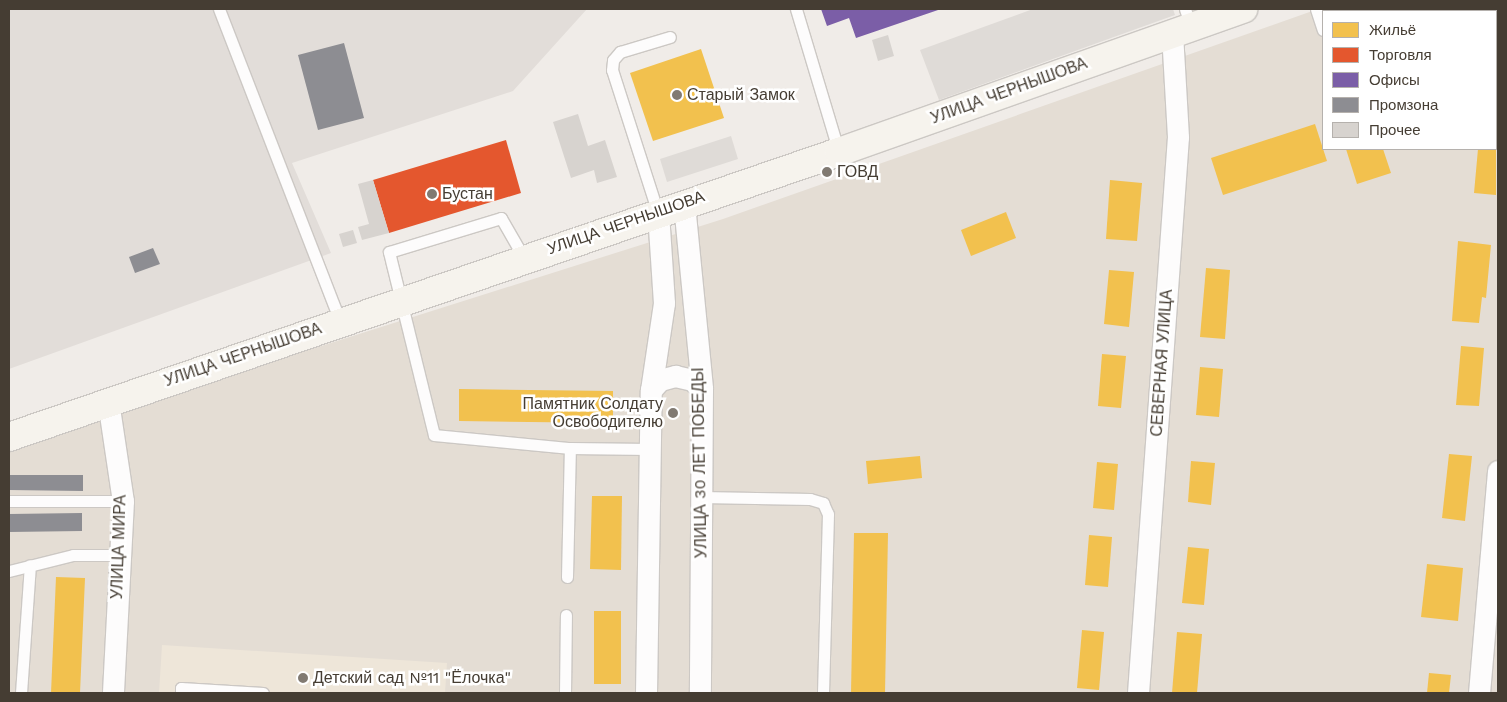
<!DOCTYPE html>
<html>
<head>
<meta charset="utf-8">
<style>
	body { margin:0 }
	#map { position:relative; width:1507px; height:702px; overflow:hidden; background:#f0ece8; font-family:"Work Sans",sans-serif }
	div>[style] { position:absolute }
	.residential>* { inset:0; background:#e4ddd4 }
	.industrial>* { inset:0; background:#e2ddd9 }
	.education>* { inset:0; background:#eee6d9 }
	.parking>* { inset:0; background:#dfdbd7 }
	.homes>* { inset:0; background:#f2c14e }
	.shops>* { inset:0; background:#e4572e }
	.offices>* { inset:0; background:#7b5ea7 }
	.industry>* { inset:0; background:#8d8d92 }
	.building>* { inset:0; background:#d7d3cf }
	.roads { filter:drop-shadow(1px 0 #ccc8c4) drop-shadow(-1px 0 #ccc8c4) drop-shadow(0 1px #ccc8c4) drop-shadow(0 -1px #ccc8c4) }
	.service>* { height:11px; margin:-5.5px; padding:0 5.5px; transform-origin:5.5px; border-radius:5.5px; background:#fdfcfc }
	.minor>* { height:21px; margin:-10.5px; padding:0 10.5px; transform-origin:10.5px; border-radius:10.5px; background:#fdfcfc }
	.secondary>* { height:28px; margin:-14px; padding:0 14px; transform-origin:14px; border-radius:14px; background:#f6f3ed }
	.dots>* { width:14px; height:14px; translate:-50% -50%; box-sizing:border-box; border:2px solid #fff; border-radius:50% }
	span { translate:-50% -50%; white-space:nowrap; text-align:center; line-height:1.15; -webkit-text-stroke:5px #fff; paint-order:stroke }
	.street-label { font-size:16px; color:#453d33 }
	.poi-label { font-size:16px; color:#453d33 }
	.left { translate:0 -50%; text-align:left }
	.right { translate:-100% -50%; text-align:right }
	.frame { position:absolute; inset:0; border:10px solid #453d33; pointer-events:none }
	.legend { position:absolute; left:1322px; top:10px; width:175px; height:140px; box-sizing:border-box; background:#fff; border:1px solid #b5b1ad; margin:0; padding:6px 9px; list-style:none; font-size:15px; color:#453d33 }
	.legend li { display:flex; align-items:center; gap:10px; height:25px }
	.legend b { width:25px; border:1px solid #b5b1ad }
</style>
</head>
<body>
<div id="map">
	<div class="residential">
		<div style="clip-path:polygon(evenodd,1318px 9px,1498px 9px,1498px 693px,9px 693px,9px 452px,185px 389px,723px 219px,1318px 9px,1323px 11px,1496px 11px,1496px 149px,1323px 149px,1323px 11px)"></div>
	</div>
	<div class="industrial">
		<div style="clip-path:polygon(9px 9px,587px 9px,513px 91px,292px 163px,331px 253px,9px 369px)"></div>
	</div>
	<div class="education">
		<div style="clip-path:polygon(162px 645px,447px 663px,445px 693px,159px 693px)"></div>
	</div>
	<div class="parking">
		<div style="clip-path:polygon(1033px 9px,1173px 9px,1175px 15px,939px 100px,920px 50px)"></div>
		<div style="clip-path:polygon(731px 136px,738px 159px,667px 182px,660px 159px)"></div>
	</div>
	<div class="homes">
		<div style="clip-path:polygon(701px 49px,724px 118px,653px 141px,630px 73px)"></div>
		<div style="clip-path:polygon(1496px 116px,1498px 117px,1498px 136px,1496px 136px)"></div>
		<div style="clip-path:polygon(1315px 124px,1327px 161px,1223px 195px,1211px 158px)"></div>
		<div style="clip-path:polygon(1496px 139px,1496px 195px,1474px 193px,1478px 149px,1496px 149px)"></div>
		<div style="clip-path:polygon(1346px 149px,1383px 149px,1391px 173px,1357px 184px)"></div>
		<div style="clip-path:polygon(1110px 180px,1142px 183px,1137px 241px,1106px 239px)"></div>
		<div style="clip-path:polygon(1006px 212px,1016px 238px,971px 256px,961px 230px)"></div>
		<div style="clip-path:polygon(1458px 241px,1491px 245px,1486px 298px,1482px 297px,1479px 323px,1452px 321px)"></div>
		<div style="clip-path:polygon(1206px 268px,1230px 270px,1225px 339px,1200px 337px)"></div>
		<div style="clip-path:polygon(1109px 270px,1134px 272px,1129px 327px,1104px 324px)"></div>
		<div style="clip-path:polygon(1461px 346px,1484px 348px,1479px 406px,1456px 405px)"></div>
		<div style="clip-path:polygon(1102px 354px,1126px 356px,1121px 408px,1098px 406px)"></div>
		<div style="clip-path:polygon(1200px 367px,1223px 369px,1219px 417px,1196px 415px)"></div>
		<div style="clip-path:polygon(459px 389px,613px 391px,613px 423px,459px 421px)"></div>
		<div style="clip-path:polygon(1449px 454px,1472px 456px,1465px 521px,1442px 518px)"></div>
		<div style="clip-path:polygon(920px 456px,922px 478px,868px 484px,866px 461px)"></div>
		<div style="clip-path:polygon(1191px 461px,1215px 463px,1211px 505px,1188px 502px)"></div>
		<div style="clip-path:polygon(1097px 462px,1118px 464px,1114px 510px,1093px 508px)"></div>
		<div style="clip-path:polygon(592px 496px,622px 496px,621px 570px,590px 569px)"></div>
		<div style="clip-path:polygon(854px 533px,888px 533px,885px 693px,851px 693px)"></div>
		<div style="clip-path:polygon(1089px 535px,1112px 537px,1108px 587px,1085px 585px)"></div>
		<div style="clip-path:polygon(1188px 547px,1209px 549px,1204px 605px,1182px 603px)"></div>
		<div style="clip-path:polygon(1427px 564px,1463px 568px,1458px 621px,1421px 617px)"></div>
		<div style="clip-path:polygon(56px 577px,85px 578px,80px 693px,51px 693px)"></div>
		<div style="clip-path:polygon(594px 611px,621px 611px,621px 684px,594px 684px)"></div>
		<div style="clip-path:polygon(1082px 630px,1104px 632px,1099px 690px,1077px 688px)"></div>
		<div style="clip-path:polygon(1177px 632px,1202px 634px,1197px 693px,1172px 693px)"></div>
		<div style="clip-path:polygon(1429px 673px,1451px 675px,1449px 693px,1427px 693px)"></div>
	</div>
	<div class="shops">
		<div style="clip-path:polygon(506px 140px,521px 193px,389px 233px,373px 180px)"></div>
	</div>
	<div class="offices">
		<div style="clip-path:polygon(821px 9px,941px 9px,856px 38px,849px 18px,827px 26px)"></div>
	</div>
	<div class="industry">
		<div style="clip-path:polygon(344px 43px,364px 118px,318px 130px,298px 55px)"></div>
		<div style="clip-path:polygon(153px 248px,160px 264px,135px 273px,129px 257px)"></div>
		<div style="clip-path:polygon(9px 475px,83px 475px,83px 491px,9px 490px)"></div>
		<div style="clip-path:polygon(82px 513px,82px 531px,9px 532px,9px 514px)"></div>
	</div>
	<div class="building">
		<div style="clip-path:polygon(888px 35px,894px 56px,878px 61px,872px 40px)"></div>
		<div style="clip-path:polygon(578px 114px,588px 146px,605px 140px,617px 177px,597px 183px,594px 170px,571px 178px,553px 122px)"></div>
		<div style="clip-path:polygon(373px 180px,389px 233px,362px 240px,358px 227px,369px 224px,358px 184px)"></div>
		<div style="clip-path:polygon(353px 230px,357px 243px,343px 247px,339px 234px)"></div>
	</div>
	<div class="roads">
		<div class="service">
			<div style="left:219px;top:9px;width:335px;rotate:68.8deg"></div>
			<div style="left:796px;top:9px;width:149px;rotate:73.3deg"></div>
			<div style="left:1185px;top:9px;width:18px;rotate:71deg"></div>
			<div style="left:1316px;top:9px;width:22px;rotate:72deg"></div>
			<div style="left:658px;top:213px;width:150px;rotate:-107.8deg"></div>
			<div style="left:612px;top:70px;width:10px;rotate:-84deg"></div>
			<div style="left:613px;top:60px;width:11px;rotate:-49deg"></div>
			<div style="left:620px;top:52px;width:52px;rotate:-16.7deg"></div>
			<div style="left:524px;top:258px;width:46px;rotate:-119.9deg"></div>
			<div style="left:501px;top:218px;width:117px;rotate:163.1deg"></div>
			<div style="left:389px;top:252px;width:188px;rotate:76.2deg"></div>
			<div style="left:434px;top:435px;width:137px;rotate:5.5deg"></div>
			<div style="left:570px;top:448px;width:79px;rotate:0.7deg"></div>
			<div style="left:701px;top:497px;width:109px;rotate:1.1deg"></div>
			<div style="left:810px;top:499px;width:14px;rotate:17deg"></div>
			<div style="left:823px;top:503px;width:12px;rotate:66deg"></div>
			<div style="left:828px;top:514px;width:179px;rotate:91.6deg"></div>
			<div style="left:9px;top:501px;width:114px"></div>
			<div style="left:9px;top:571px;width:66px;rotate:-14deg"></div>
			<div style="left:73px;top:555px;width:47px"></div>
			<div style="left:567px;top:577px;width:129px;rotate:-88.7deg"></div>
			<div style="left:21px;top:693px;width:128px;rotate:-86deg"></div>
			<div style="left:181px;top:693px;width:5px;rotate:-90deg"></div>
			<div style="left:181px;top:688px;width:82px;rotate:3.5deg"></div>
			<div style="left:565px;top:693px;width:78px;rotate:-89.3deg"></div>
		</div>
		<div class="minor">
			<div style="left:684px;top:204px;width:186px;rotate:84.4deg"></div>
			<div style="left:702px;top:389px;width:304px;rotate:90.4deg"></div>
			<div style="left:651px;top:390px;width:13px;rotate:-48deg"></div>
			<div style="left:660px;top:380px;width:16px;rotate:-15deg"></div>
			<div style="left:675px;top:376px;width:17px;rotate:13deg"></div>
			<div style="left:692px;top:380px;width:13px;rotate:42deg"></div>
			<div style="left:108px;top:401px;width:101px;rotate:81.5deg"></div>
			<div style="left:123px;top:501px;width:192px;rotate:93deg"></div>
			<div style="left:646px;top:693px;width:303px;rotate:-89.1deg"></div>
			<div style="left:651px;top:390px;width:88px;rotate:-81.5deg"></div>
			<div style="left:664px;top:303px;width:90px;rotate:-93.8deg"></div>
			<div style="left:1138px;top:693px;width:557px;rotate:-85.89deg"></div>
			<div style="left:1178px;top:137px;width:104px;rotate:-93.3deg"></div>
			<div style="left:1479px;top:693px;width:223px;rotate:-85.1deg"></div>
		</div>
		<div class="secondary">
			<div style="left:9px;top:437px;width:878px;rotate:-18.95deg"></div>
			<div style="left:839px;top:152px;width:429px;rotate:-19.5deg"></div>
		</div>
	</div>
	<div class="dots">
		<div style="left:677px;top:95px;background:#817a72"></div>
		<div style="left:827px;top:172px;background:#817a72"></div>
		<div style="left:432px;top:194px;background:#817a72"></div>
		<div style="left:673px;top:413px;background:#817a72"></div>
		<div style="left:303px;top:678px;background:#817a72"></div>
	</div>
	<div class="street-label">
		<span style="left:1009px;top:91px;rotate:-20deg">УЛИЦА ЧЕРНЫШОВА</span>
		<span style="left:626px;top:223px;rotate:-19deg">УЛИЦА ЧЕРНЫШОВА</span>
		<span style="left:243px;top:355px;rotate:-19deg">УЛИЦА ЧЕРНЫШОВА</span>
		<span style="left:1162px;top:363px;rotate:-86deg">СЕВЕРНАЯ УЛИЦА</span>
		<span style="left:700px;top:463px;rotate:-91deg">УЛИЦА 30 ЛЕТ ПОБЕДЫ</span>
		<span style="left:119px;top:547px;rotate:-88deg">УЛИЦА МИРА</span>
	</div>
	<div class="poi-label">
		<span class="left" style="left:687px;top:95px">Старый Замок</span>
		<span class="left" style="left:837px;top:172px">ГОВД</span>
		<span class="left" style="left:442px;top:194px">Бустан</span>
		<span class="right" style="left:663px;top:413px">Памятник Солдату<br>Освободителю</span>
		<span class="left" style="left:313px;top:678px">Детский сад №11 "Ёлочка"</span>
	</div>
	<div class="frame"></div>
	<ul class="legend">
	<li><b style="height:14px;background:#f2c14e"></b>Жильё</li>
	<li><b style="height:14px;background:#e4572e"></b>Торговля</li>
	<li><b style="height:14px;background:#7b5ea7"></b>Офисы</li>
	<li><b style="height:14px;background:#8d8d92"></b>Промзона</li>
	<li><b style="height:14px;background:#d7d3cf"></b>Прочее</li>
	</ul>
</div>
</body>
</html>
